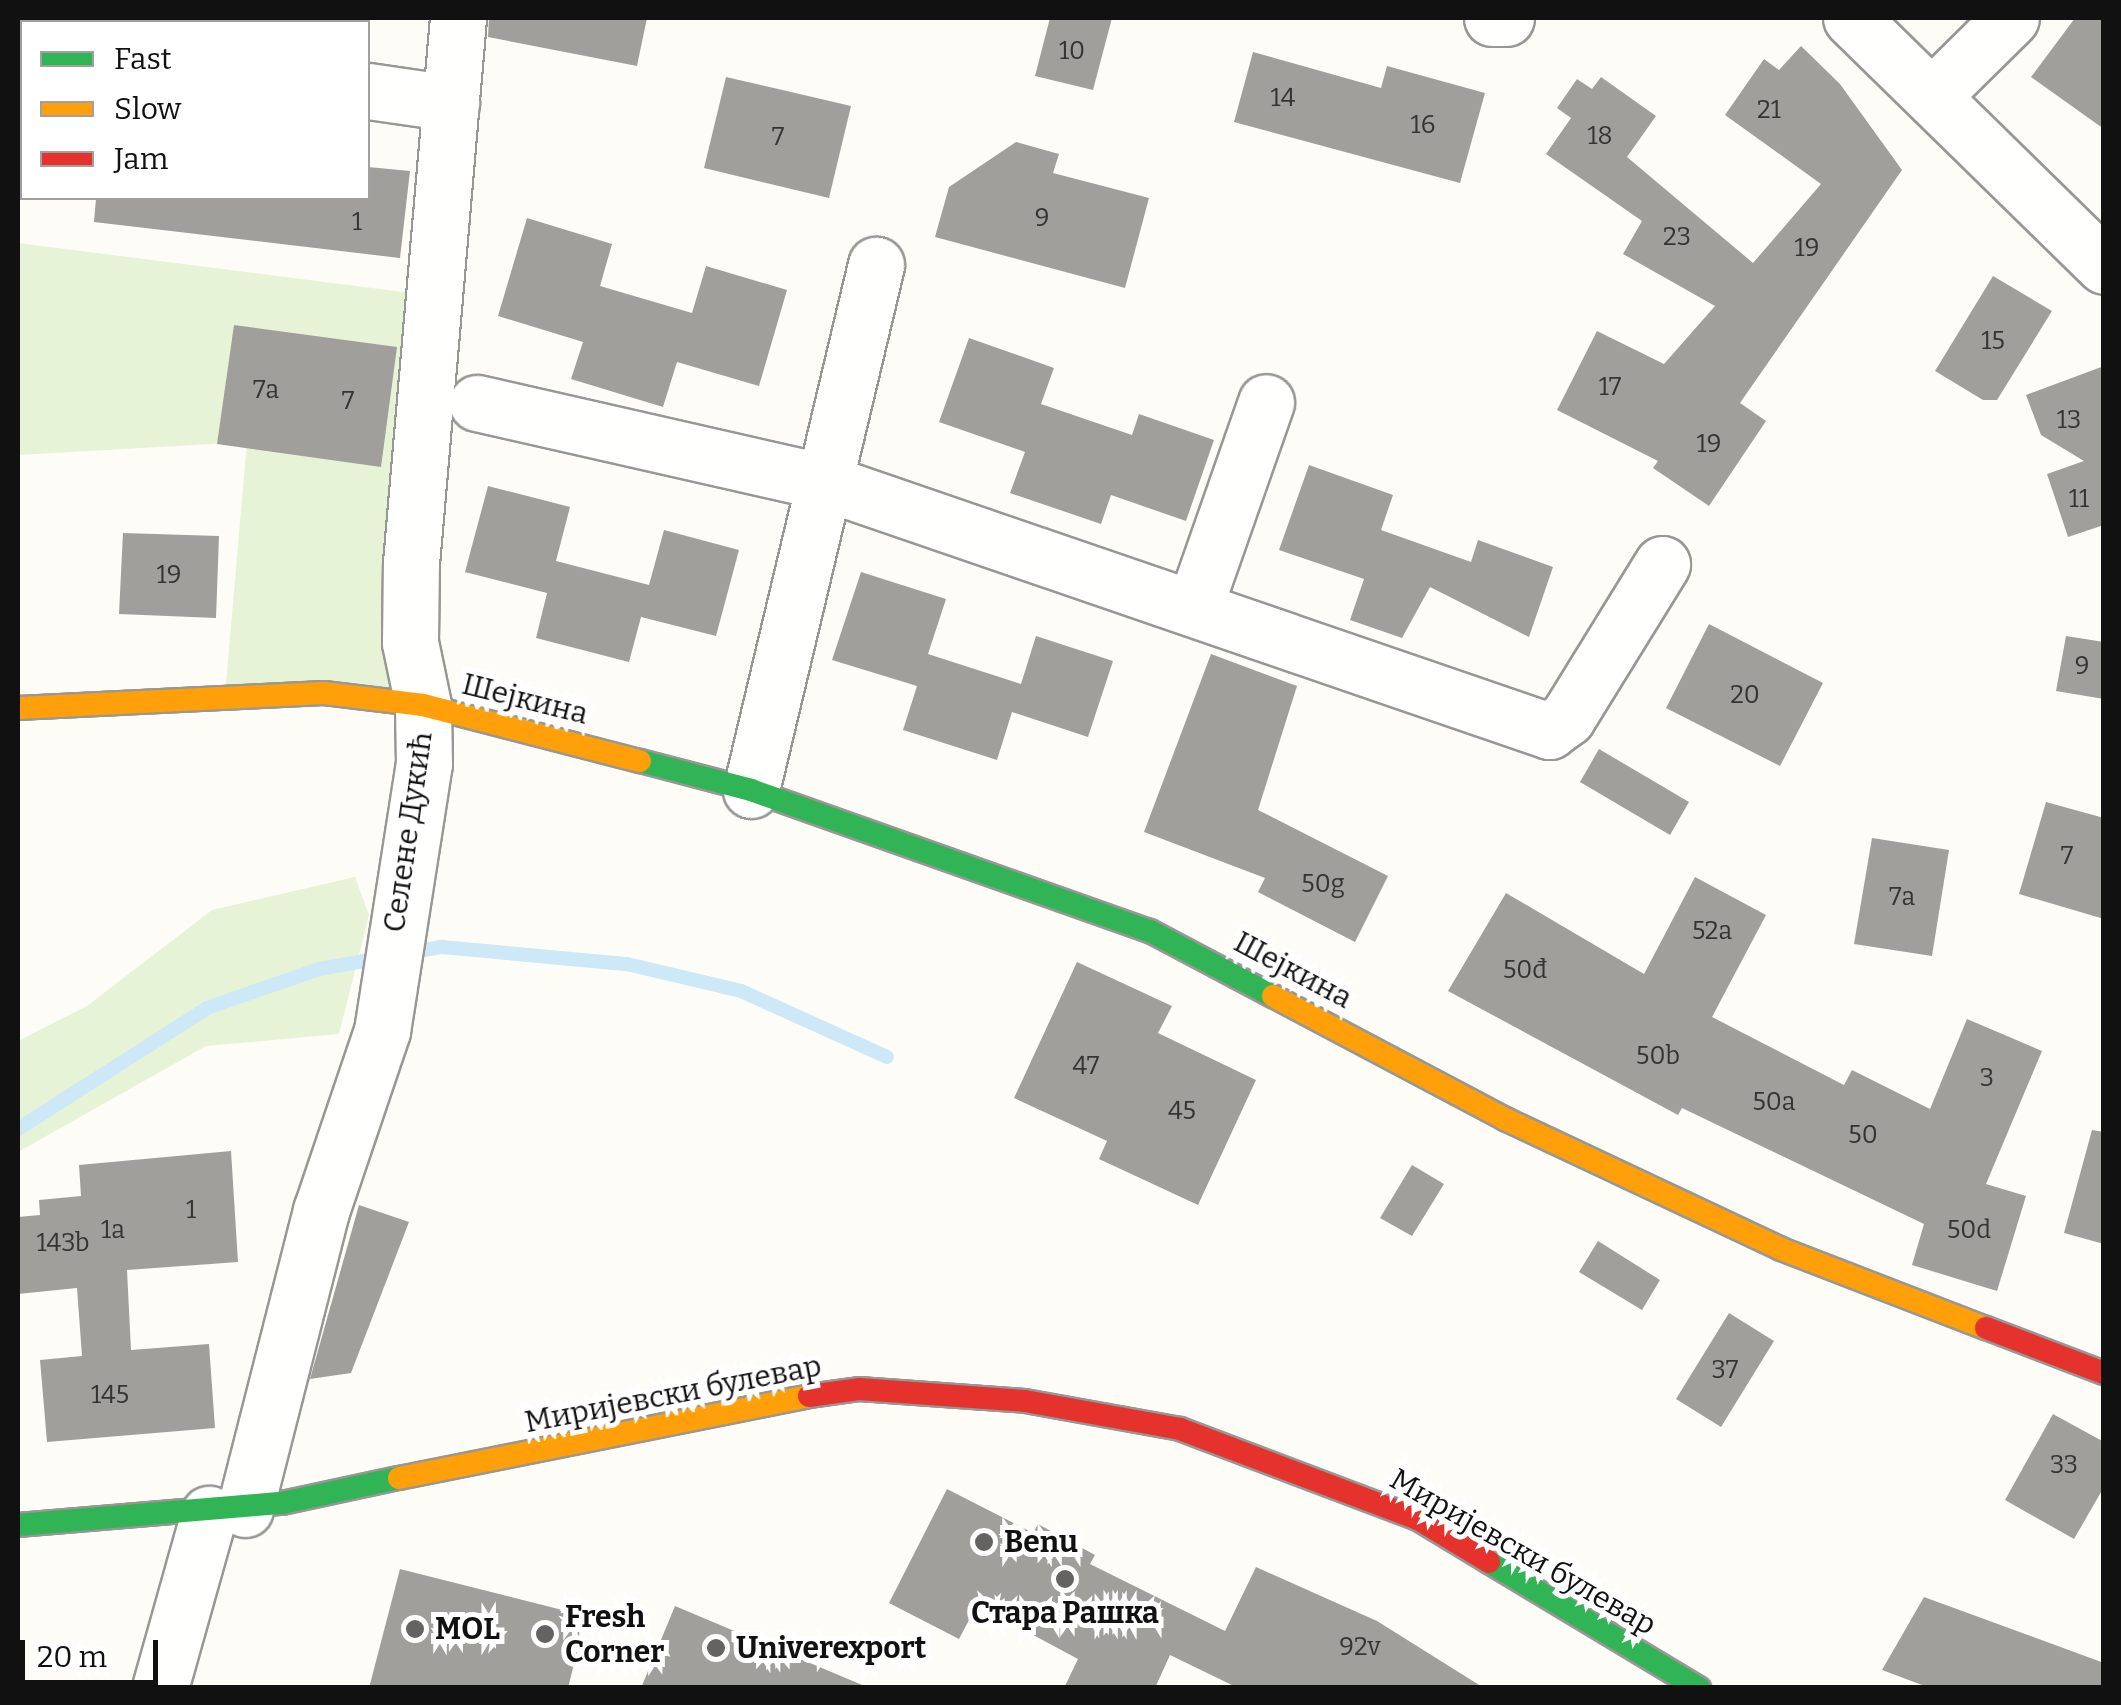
<!DOCTYPE html>
<html>
<head>
<meta charset="utf-8">
<style>
	body { margin:0 }
	#map { position:relative; width:2121px; height:1705px; overflow:hidden; background:#fdfcf7; font-family:Bitter,serif }
	div>[style] { position:absolute }
	.green>* { inset:0; background:#e7f3d7 }
	.stream>* { height:14px; margin:-7px; padding:0 7px; transform-origin:7px; border-radius:7px; background:#cde8f7 }
	.building>* { inset:0; background:#a19f9c }
	.roads { filter:drop-shadow(2px 0 #979795) drop-shadow(-2px 0 #979795) drop-shadow(0 2px #979795) drop-shadow(0 -2px #979795) }
	.street>* { height:55px; margin:-27.5px; padding:0 27.5px; transform-origin:27.5px; border-radius:27.5px; background:#fffffe }
	.fast>* { height:22px; margin:-11px; padding:0 11px; transform-origin:11px; border-radius:11px; background:#30b455 }
	.slow>* { height:22px; margin:-11px; padding:0 11px; transform-origin:11px; border-radius:11px; background:#ff9f0a }
	.jam>* { height:22px; margin:-11px; padding:0 11px; transform-origin:11px; border-radius:11px; background:#e5322d }
	.dots>* { width:28px; height:28px; translate:-50% -50%; box-sizing:border-box; border:5px solid #fff; border-radius:50% }
	span { translate:-50% -50%; white-space:nowrap; text-align:center; line-height:1.15; -webkit-text-stroke:10px #fff; paint-order:stroke }
	.number-label { font-size:25px; color:#353434 }
	.number-label span { -webkit-text-stroke-width:0 }
	.street-label { font-size:30px; color:#111 }
	.poi-label { font-size:30px; color:#111; font-weight:700 }
	.left { translate:0 -50%; text-align:left }
	.frame { position:absolute; inset:0; border:20px solid #111; pointer-events:none }
	.legend { position:absolute; left:20px; top:20px; width:350px; height:180px; box-sizing:border-box; background:#fff; border:2px solid #a0a0a0; margin:0; padding:12px 18px; list-style:none; font-size:30px; color:#111 }
	.legend li { display:flex; align-items:center; gap:20px; height:50px }
	.legend b { width:50px; border:2px solid #a0a0a0 }
	.scale { position:absolute; left:20px; top:1640px; width:138px; height:45px; box-sizing:border-box; border:5px solid #111; border-top:0; padding-left:12px; font-size:30px; line-height:35px; white-space:nowrap; color:#111; -webkit-text-stroke:8px #fff; paint-order:stroke }
</style>
</head>
<body>
<div id="map">
	<div class="green">
		<div style="clip-path:polygon(18px 243px,435px 296px,423px 705px,225px 695px,247px 442px,18px 455px)"></div>
		<div style="clip-path:polygon(355px 877px,369px 915px,339px 1034px,206px 1046px,18px 1152px,18px 1041px,87px 1006px,212px 910px)"></div>
	</div>
	<div class="stream">
		<div style="left:407px;top:953px;width:36px;rotate:-10deg"></div>
		<div style="left:442px;top:947px;width:186px;rotate:5.3deg"></div>
		<div style="left:627px;top:964px;width:117px;rotate:13.3deg"></div>
		<div style="left:741px;top:991px;width:160px;rotate:24.3deg"></div>
		<div style="left:18px;top:1129px;width:224px;rotate:-32.6deg"></div>
		<div style="left:207px;top:1008px;width:119px;rotate:-19.2deg"></div>
		<div style="left:319px;top:969px;width:62px;rotate:-10.2deg"></div>
	</div>
	<div class="building">
		<div style="clip-path:polygon(489px 18px,647px 18px,637px 66px,488px 37px)"></div>
		<div style="clip-path:polygon(1050px 18px,1112px 18px,1093px 90px,1035px 76px)"></div>
		<div style="clip-path:polygon(2075px 18px,2104px 18px,2104px 129px,2031px 77px)"></div>
		<div style="clip-path:polygon(1801px 46px,1840px 84px,1902px 170px,1740px 403px,1766px 421px,1709px 506px,1653px 468px,1658px 461px,1557px 410px,1597px 331px,1664px 364px,1715px 306px,1623px 254px,1642px 221px,1546px 154px,1571px 118px,1557px 108px,1577px 79px,1592px 89px,1601px 77px,1656px 116px,1627px 157px,1753px 263px,1821px 184px,1725px 115px,1764px 59px,1779px 70px)"></div>
		<div style="clip-path:polygon(1253px 52px,1381px 88px,1387px 66px,1485px 93px,1460px 183px,1234px 122px)"></div>
		<div style="clip-path:polygon(726px 77px,851px 106px,829px 198px,704px 168px)"></div>
		<div style="clip-path:polygon(1016px 142px,1059px 154px,1053px 173px,1149px 198px,1125px 288px,935px 237px,949px 187px)"></div>
		<div style="clip-path:polygon(368px 167px,410px 171px,400px 258px,94px 222px,96px 198px,368px 198px)"></div>
		<div style="clip-path:polygon(527px 218px,612px 244px,600px 286px,692px 313px,706px 266px,787px 290px,759px 386px,677px 362px,663px 407px,571px 379px,583px 342px,498px 316px)"></div>
		<div style="clip-path:polygon(1993px 276px,2052px 311px,1997px 400px,1983px 400px,1935px 371px)"></div>
		<div style="clip-path:polygon(234px 325px,397px 347px,381px 467px,217px 444px)"></div>
		<div style="clip-path:polygon(969px 338px,1054px 368px,1041px 404px,1132px 435px,1139px 414px,1214px 440px,1186px 521px,1111px 495px,1101px 524px,1010px 493px,1025px 452px,939px 422px)"></div>
		<div style="clip-path:polygon(2104px 366px,2104px 525px,2068px 537px,2047px 474px,2084px 461px,2041px 435px,2026px 395px)"></div>
		<div style="clip-path:polygon(1309px 465px,1393px 495px,1381px 530px,1471px 562px,1478px 540px,1553px 567px,1529px 637px,1430px 587px,1402px 638px,1350px 620px,1364px 579px,1279px 550px)"></div>
		<div style="clip-path:polygon(488px 486px,570px 507px,556px 561px,649px 585px,664px 530px,739px 550px,716px 636px,641px 617px,629px 662px,536px 638px,547px 593px,465px 572px)"></div>
		<div style="clip-path:polygon(123px 533px,219px 536px,216px 618px,119px 614px)"></div>
		<div style="clip-path:polygon(861px 572px,946px 599px,928px 654px,1021px 684px,1036px 636px,1113px 661px,1088px 737px,1012px 712px,997px 760px,903px 730px,917px 686px,832px 660px)"></div>
		<div style="clip-path:polygon(1709px 624px,1823px 683px,1780px 766px,1666px 708px)"></div>
		<div style="clip-path:polygon(2066px 636px,2104px 642px,2104px 699px,2056px 691px)"></div>
		<div style="clip-path:polygon(1211px 654px,1297px 686px,1258px 810px,1388px 876px,1355px 942px,1258px 892px,1265px 878px,1144px 832px)"></div>
		<div style="clip-path:polygon(1599px 749px,1689px 802px,1670px 835px,1580px 782px)"></div>
		<div style="clip-path:polygon(2046px 802px,2104px 818px,2104px 919px,2019px 894px)"></div>
		<div style="clip-path:polygon(1872px 838px,1949px 850px,1932px 956px,1854px 944px)"></div>
		<div style="clip-path:polygon(1695px 877px,1766px 915px,1712px 1017px,1844px 1085px,1852px 1070px,1930px 1109px,1967px 1019px,2042px 1051px,1986px 1184px,2026px 1196px,1997px 1291px,1912px 1265px,1924px 1224px,1682px 1108px,1678px 1115px,1448px 991px,1506px 893px,1644px 974px)"></div>
		<div style="clip-path:polygon(1077px 962px,1172px 1006px,1158px 1033px,1256px 1080px,1198px 1205px,1099px 1159px,1107px 1141px,1014px 1098px)"></div>
		<div style="clip-path:polygon(2092px 1130px,2104px 1132px,2104px 1244px,2064px 1233px)"></div>
		<div style="clip-path:polygon(231px 1151px,238px 1262px,127px 1270px,131px 1350px,209px 1344px,215px 1428px,47px 1442px,40px 1360px,82px 1356px,77px 1288px,18px 1294px,18px 1217px,40px 1215px,39px 1200px,81px 1196px,79px 1165px)"></div>
		<div style="clip-path:polygon(1412px 1165px,1444px 1184px,1412px 1236px,1380px 1218px)"></div>
		<div style="clip-path:polygon(359px 1205px,409px 1222px,351px 1373px,310px 1379px)"></div>
		<div style="clip-path:polygon(1598px 1241px,1660px 1280px,1642px 1310px,1579px 1272px)"></div>
		<div style="clip-path:polygon(1729px 1313px,1774px 1341px,1721px 1427px,1676px 1399px)"></div>
		<div style="clip-path:polygon(2053px 1414px,2104px 1442px,2104px 1487px,2074px 1539px,2005px 1500px)"></div>
		<div style="clip-path:polygon(947px 1489px,1033px 1533px,1038px 1524px,1095px 1555px,1090px 1564px,1225px 1631px,1256px 1567px,1377px 1621px,1484px 1688px,1238px 1688px,1170px 1655px,1155px 1688px,1064px 1688px,1078px 1659px,977px 1605px,959px 1639px,889px 1603px)"></div>
		<div style="clip-path:polygon(400px 1569px,586px 1616px,568px 1688px,369px 1688px)"></div>
		<div style="clip-path:polygon(1924px 1597px,2104px 1663px,2104px 1688px,1930px 1688px,1882px 1670px)"></div>
		<div style="clip-path:polygon(675px 1606px,867px 1687px,867px 1688px,641px 1688px)"></div>
	</div>
	<div class="roads">
		<div class="street">
			<div style="left:1492px;top:18px;width:14px"></div>
			<div style="left:1851px;top:18px;width:354px;rotate:44.4deg"></div>
			<div style="left:18px;top:40px;width:4px;rotate:14deg"></div>
			<div style="left:368px;top:91px;width:84px;rotate:8.2deg"></div>
			<div style="left:1934px;top:94px;width:108px;rotate:-44.6deg"></div>
			<div style="left:477px;top:403px;width:356px;rotate:12.8deg"></div>
			<div style="left:824px;top:482px;width:767px;rotate:18.95deg"></div>
			<div style="left:1549px;top:731px;width:22px;rotate:-36deg"></div>
			<div style="left:1567px;top:718px;width:181px;rotate:-58.3deg"></div>
			<div style="left:1194px;top:608px;width:218px;rotate:-70.7deg"></div>
			<div style="left:751px;top:790px;width:540px;rotate:-76.61deg"></div>
			<div style="left:245px;top:1509px;width:308px;rotate:-75.7deg"></div>
			<div style="left:321px;top:1211px;width:190px;rotate:-71.3deg"></div>
			<div style="left:382px;top:1031px;width:270px;rotate:-81.1deg"></div>
			<div style="left:424px;top:764px;width:59px;rotate:-91deg"></div>
			<div style="left:423px;top:705px;width:64px;rotate:-101.7deg"></div>
			<div style="left:410px;top:642px;width:79px;rotate:-89.3deg"></div>
			<div style="left:411px;top:563px;width:547px;rotate:-85.07deg"></div>
			<div style="left:160px;top:1688px;width:181px;rotate:-74.3deg"></div>
		</div>
		<div class="fast">
			<div style="left:640px;top:761px;width:115px;rotate:14.6deg"></div>
			<div style="left:751px;top:790px;width:423px;rotate:19.5deg"></div>
			<div style="left:1150px;top:931px;width:139px;rotate:27.9deg"></div>
			<div style="left:18px;top:1525px;width:265px;rotate:-4.8deg"></div>
			<div style="left:282px;top:1503px;width:120px;rotate:-12.1deg"></div>
			<div style="left:1489px;top:1562px;width:245px;rotate:31deg"></div>
		</div>
		<div class="slow">
			<div style="left:18px;top:708px;width:306px;rotate:-2.8deg"></div>
			<div style="left:324px;top:693px;width:100px;rotate:6.9deg"></div>
			<div style="left:423px;top:705px;width:224px;rotate:14.5deg"></div>
			<div style="left:1273px;top:996px;width:263px;rotate:27.9deg"></div>
			<div style="left:1505px;top:1119px;width:305px;rotate:25.2deg"></div>
			<div style="left:1781px;top:1249px;width:220px;rotate:21.1deg"></div>
			<div style="left:399px;top:1478px;width:418px;rotate:-11.3deg"></div>
		</div>
		<div class="jam">
			<div style="left:1986px;top:1328px;width:126px;rotate:20.9deg"></div>
			<div style="left:809px;top:1396px;width:50px;rotate:-8deg"></div>
			<div style="left:859px;top:1389px;width:166px;rotate:4.1deg"></div>
			<div style="left:1025px;top:1401px;width:158px;rotate:10.2deg"></div>
			<div style="left:1180px;top:1429px;width:254px;rotate:20.7deg"></div>
			<div style="left:1418px;top:1519px;width:83px;rotate:31.2deg"></div>
		</div>
	</div>
	<div class="dots">
		<div style="left:984px;top:1542px;background:#646362"></div>
		<div style="left:1065px;top:1579px;background:#646362"></div>
		<div style="left:415px;top:1629px;background:#646362"></div>
		<div style="left:545px;top:1634px;background:#646362"></div>
		<div style="left:716px;top:1648px;background:#646362"></div>
	</div>
	<div class="number-label">
		<span style="left:1072px;top:51px">10</span>
		<span style="left:1283px;top:98px">14</span>
		<span style="left:1769px;top:110px">21</span>
		<span style="left:1423px;top:125px">16</span>
		<span style="left:1600px;top:136px">18</span>
		<span style="left:778px;top:137px">7</span>
		<span style="left:1042px;top:218px">9</span>
		<span style="left:357px;top:222px">1</span>
		<span style="left:1677px;top:237px">23</span>
		<span style="left:1807px;top:248px">19</span>
		<span style="left:1993px;top:341px">15</span>
		<span style="left:1610px;top:387px">17</span>
		<span style="left:266px;top:390px">7a</span>
		<span style="left:348px;top:401px">7</span>
		<span style="left:2069px;top:420px">13</span>
		<span style="left:1709px;top:444px">19</span>
		<span style="left:2079px;top:499px">11</span>
		<span style="left:169px;top:575px">19</span>
		<span style="left:2082px;top:666px">9</span>
		<span style="left:1745px;top:695px">20</span>
		<span style="left:2067px;top:856px">7</span>
		<span style="left:1323px;top:884px">50g</span>
		<span style="left:1902px;top:897px">7a</span>
		<span style="left:1712px;top:931px">52a</span>
		<span style="left:1525px;top:970px">50đ</span>
		<span style="left:1658px;top:1056px">50b</span>
		<span style="left:1086px;top:1066px">47</span>
		<span style="left:1987px;top:1078px">3</span>
		<span style="left:1774px;top:1102px">50a</span>
		<span style="left:1182px;top:1111px">45</span>
		<span style="left:1863px;top:1135px">50</span>
		<span style="left:191px;top:1210px">1</span>
		<span style="left:113px;top:1230px">1a</span>
		<span style="left:1969px;top:1230px">50d</span>
		<span style="left:63px;top:1243px">143b</span>
		<span style="left:1725px;top:1370px">37</span>
		<span style="left:110px;top:1395px">145</span>
		<span style="left:2064px;top:1465px">33</span>
		<span style="left:1360px;top:1647px">92v</span>
	</div>
	<div class="street-label">
		<span style="left:525px;top:699px;rotate:14deg">Шејкина</span>
		<span style="left:408px;top:832px;rotate:-82deg">Селене Дукић</span>
		<span style="left:1293px;top:970px;rotate:28deg">Шејкина</span>
		<span style="left:673px;top:1394px;rotate:-11deg">Миријевски булевар</span>
		<span style="left:1523px;top:1552px;rotate:30deg">Миријевски булевар</span>
	</div>
	<div class="poi-label">
		<span class="left" style="left:1004px;top:1542px">Benu</span>
		<span style="left:1065px;top:1613px">Стара Рашка</span>
		<span class="left" style="left:565px;top:1634px">Fresh<br>Corner</span>
		<span class="left" style="left:435px;top:1629px">MOL</span>
		<span class="left" style="left:736px;top:1648px">Univerexport</span>
	</div>
	<div class="frame"></div>
	<ul class="legend">
	<li><b style="height:12px;background:#30b455"></b>Fast</li>
	<li><b style="height:12px;background:#ff9f0a"></b>Slow</li>
	<li><b style="height:12px;background:#e5322d"></b>Jam</li>
	</ul>
	<div class="scale">20 m</div>
</div>
</body>
</html>
